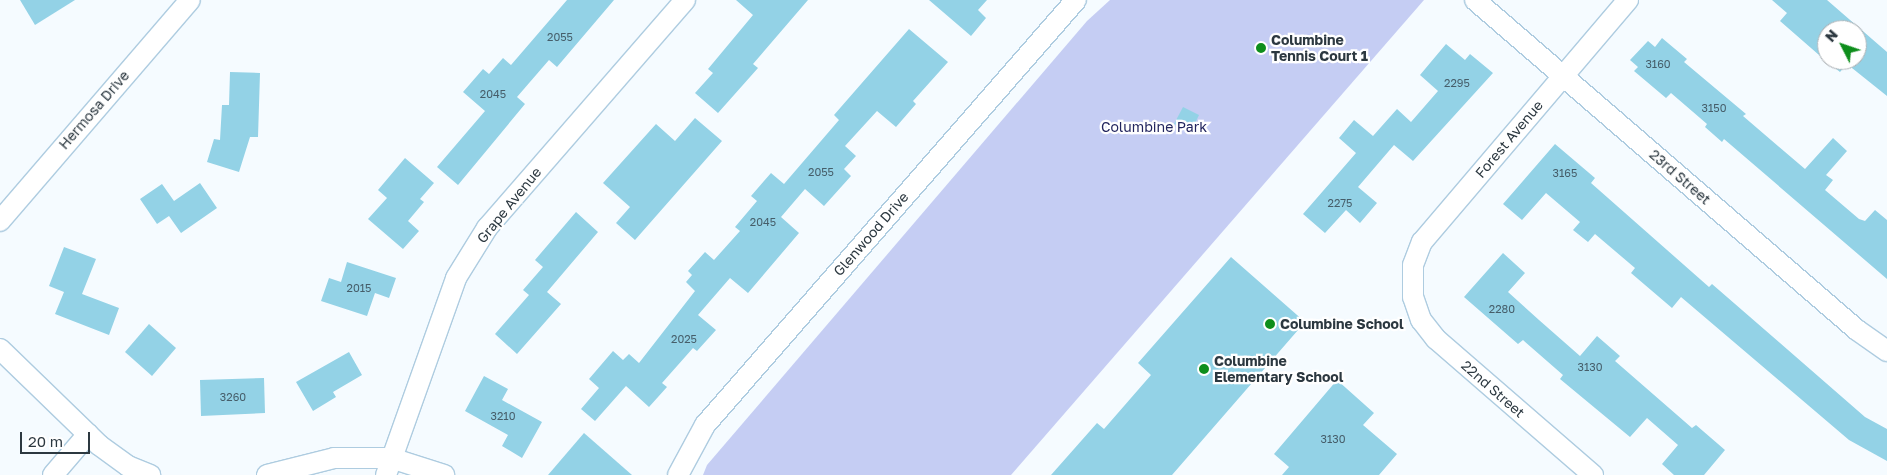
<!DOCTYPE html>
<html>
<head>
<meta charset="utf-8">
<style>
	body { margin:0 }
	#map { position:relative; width:1887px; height:475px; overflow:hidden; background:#f5fbff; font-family:"Golos Text",sans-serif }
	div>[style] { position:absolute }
	.green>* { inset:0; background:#c5cdf3 }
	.building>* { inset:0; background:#93d2e6 }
	.roads { filter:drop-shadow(1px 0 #aecce0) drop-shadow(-1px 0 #aecce0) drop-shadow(0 1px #aecce0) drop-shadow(0 -1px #aecce0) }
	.minor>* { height:20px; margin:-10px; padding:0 10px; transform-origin:10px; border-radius:10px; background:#fff }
	.dots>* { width:14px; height:14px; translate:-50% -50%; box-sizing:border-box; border:2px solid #fff; border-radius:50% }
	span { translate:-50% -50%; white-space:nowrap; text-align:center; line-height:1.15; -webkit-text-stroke:4.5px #fff; paint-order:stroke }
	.number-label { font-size:11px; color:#465e6a }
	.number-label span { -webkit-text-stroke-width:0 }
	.poi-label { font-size:14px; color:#2c3840; font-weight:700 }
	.left { translate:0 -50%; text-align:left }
	.street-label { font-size:14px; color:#2c3840 }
	.park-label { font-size:14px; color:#22255e }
	.north { position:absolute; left:1817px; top:20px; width:50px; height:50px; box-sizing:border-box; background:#fff; border:1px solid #abafb3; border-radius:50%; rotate:311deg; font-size:14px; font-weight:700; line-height:20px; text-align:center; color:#2c3840 }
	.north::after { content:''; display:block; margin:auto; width:18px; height:22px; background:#0e8e1c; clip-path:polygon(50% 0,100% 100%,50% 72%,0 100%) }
	.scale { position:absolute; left:20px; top:432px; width:70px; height:22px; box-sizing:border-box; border:2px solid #2c3840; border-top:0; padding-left:6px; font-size:15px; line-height:18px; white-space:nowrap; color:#2c3840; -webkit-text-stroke:4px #fff; paint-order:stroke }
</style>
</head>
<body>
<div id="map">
	<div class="green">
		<div style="clip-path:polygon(1110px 0,1424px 0,1011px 475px,703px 475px,707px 465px,1087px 21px)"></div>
	</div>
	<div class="building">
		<div style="clip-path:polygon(20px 0,75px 0,35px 25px)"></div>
		<div style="clip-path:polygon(567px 0,614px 0,557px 67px,549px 60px,517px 97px,525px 104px,458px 185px,437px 167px,485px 111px,463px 92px,483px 69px,489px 74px,503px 58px,511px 65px)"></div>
		<div style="clip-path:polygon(736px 0,808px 0,753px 64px,758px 68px,718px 113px,695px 93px,713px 73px,708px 69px,753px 15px)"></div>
		<div style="clip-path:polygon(929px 0,987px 0,978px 10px,986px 18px,971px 36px)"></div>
		<div style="clip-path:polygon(evenodd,1772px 0,1827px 0,1887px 52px,1887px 96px,1847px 64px,1840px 72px,1819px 55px,1780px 21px,1787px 13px,1772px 0,1827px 30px,1857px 30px,1857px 60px,1827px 60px,1827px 30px)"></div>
		<div style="clip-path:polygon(909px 29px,948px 62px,913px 101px,916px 104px,896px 127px,877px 111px,845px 146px,856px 156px,844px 169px,851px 176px,824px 206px,805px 189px,781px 217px,799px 233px,748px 293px,730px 278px,698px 315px,716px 330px,697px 351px,693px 348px,662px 383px,667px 387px,649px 407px,626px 386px,595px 421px,581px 409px,599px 388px,589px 379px,613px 351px,623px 360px,629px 354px,639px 363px,695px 291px,686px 282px,692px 275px,688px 271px,705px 252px,714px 260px,740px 231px,735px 227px,757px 201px,751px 196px,771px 173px,784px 184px,839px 120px,834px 115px)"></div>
		<div style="clip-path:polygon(1662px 38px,1687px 59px,1684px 62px,1746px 114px,1743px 116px,1805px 169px,1833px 138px,1847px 151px,1826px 175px,1833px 180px,1825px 190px,1859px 219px,1865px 221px,1875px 210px,1887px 220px,1887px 279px,1724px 139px,1722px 142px,1705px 127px,1707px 124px,1671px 93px,1666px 98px,1634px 71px,1638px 67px,1630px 60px,1648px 41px,1655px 47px)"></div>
		<div style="clip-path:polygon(1446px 44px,1465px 60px,1470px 54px,1493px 73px,1413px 161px,1394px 145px,1358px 187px,1377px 203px,1360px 223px,1346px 210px,1325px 233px,1303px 214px,1356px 153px,1339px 138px,1354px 120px,1373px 136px,1397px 109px,1411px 122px,1438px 91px,1420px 75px)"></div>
		<div style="clip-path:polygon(230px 72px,260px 73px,258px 137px,250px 137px,239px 172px,207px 162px,214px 139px,220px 140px,222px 105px,229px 105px)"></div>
		<div style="clip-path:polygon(1183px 107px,1199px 115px,1191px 132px,1174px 124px)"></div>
		<div style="clip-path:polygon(695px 118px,722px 141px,635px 240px,616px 223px,630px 207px,603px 183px,656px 124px,675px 141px)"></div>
		<div style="clip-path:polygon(1555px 144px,1595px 178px,1591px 183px,1709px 287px,1712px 284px,1865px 417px,1887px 429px,1887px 461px,1849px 440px,1681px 297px,1672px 308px,1631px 273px,1635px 268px,1595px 234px,1588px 242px,1573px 230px,1580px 222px,1546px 193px,1522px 220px,1503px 204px)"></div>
		<div style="clip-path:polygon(405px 158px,434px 183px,420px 199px,424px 202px,408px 221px,419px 231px,403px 249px,368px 219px,387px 198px,378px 190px)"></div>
		<div style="clip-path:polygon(200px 183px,217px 208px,181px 233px,169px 216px,157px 224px,140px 199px,162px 184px,174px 201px)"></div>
		<div style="clip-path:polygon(576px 212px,598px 232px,547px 292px,561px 304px,517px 354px,495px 334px,529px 295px,523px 290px,543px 267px,535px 260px)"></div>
		<div style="clip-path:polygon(64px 247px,96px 259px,82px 294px,119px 308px,109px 335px,55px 314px,64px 292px,49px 286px)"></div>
		<div style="clip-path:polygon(1503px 253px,1525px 273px,1508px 292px,1539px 320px,1580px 356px,1597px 336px,1620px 356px,1615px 361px,1692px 428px,1696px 425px,1725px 450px,1704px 475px,1674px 475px,1662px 464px,1678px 445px,1647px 418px,1630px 437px,1560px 379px,1563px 375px,1523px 340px,1518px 344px,1464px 297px)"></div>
		<div style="clip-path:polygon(1231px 257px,1305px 322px,1172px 475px,1051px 475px,1097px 423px,1104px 429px,1151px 375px,1138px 363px)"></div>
		<div style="clip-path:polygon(347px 262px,396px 278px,389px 298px,375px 293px,367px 316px,321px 301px,329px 278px,341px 282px)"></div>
		<div style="clip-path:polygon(149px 324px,176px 348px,152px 376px,125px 352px)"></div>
		<div style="clip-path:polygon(349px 352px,362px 375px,333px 392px,336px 397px,313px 411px,296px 382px)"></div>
		<div style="clip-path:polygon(484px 376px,508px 389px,502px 400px,542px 422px,522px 458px,502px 446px,508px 435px,465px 411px)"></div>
		<div style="clip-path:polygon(264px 378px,265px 413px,201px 416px,200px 380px)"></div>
		<div style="clip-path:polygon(1337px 380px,1374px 413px,1363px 425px,1397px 454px,1379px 475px,1282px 475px,1289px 467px,1274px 454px)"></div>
		<div style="clip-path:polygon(584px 433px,632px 475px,548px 475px)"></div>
	</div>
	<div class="roads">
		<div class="minor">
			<div style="left:1475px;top:0;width:505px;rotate:40.82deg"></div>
			<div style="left:1857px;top:330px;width:37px;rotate:35deg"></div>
			<div style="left:0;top:221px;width:291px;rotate:-49.3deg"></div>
			<div style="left:0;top:349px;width:138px;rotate:44.1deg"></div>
			<div style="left:99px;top:445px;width:36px;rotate:36deg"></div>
			<div style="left:128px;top:466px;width:24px;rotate:22deg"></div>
			<div style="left:53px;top:475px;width:54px;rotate:-49.5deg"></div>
			<div style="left:267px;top:475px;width:69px;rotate:-14.2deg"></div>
			<div style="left:334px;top:458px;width:57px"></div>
			<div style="left:391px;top:458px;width:56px;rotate:17.8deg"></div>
			<div style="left:386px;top:475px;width:209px;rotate:-70.4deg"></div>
			<div style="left:456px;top:278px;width:59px;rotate:-58.2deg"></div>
			<div style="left:487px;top:228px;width:302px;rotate:-49deg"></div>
			<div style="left:678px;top:475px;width:57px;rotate:-61.6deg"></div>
			<div style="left:705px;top:425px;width:564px;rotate:-48.88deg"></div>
			<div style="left:1593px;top:475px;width:208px;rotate:-139.1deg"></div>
			<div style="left:1436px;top:339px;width:24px;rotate:-128deg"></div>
			<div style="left:1421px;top:320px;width:24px;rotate:-109deg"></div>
			<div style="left:1413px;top:297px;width:32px;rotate:-90deg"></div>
			<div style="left:1413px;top:265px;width:25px;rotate:-69deg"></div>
			<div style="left:1422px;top:242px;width:318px;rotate:-49.6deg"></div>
		</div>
	</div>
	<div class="dots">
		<div style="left:1261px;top:48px;background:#0e8e1c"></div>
		<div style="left:1270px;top:324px;background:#0e8e1c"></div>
		<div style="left:1204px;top:369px;background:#0e8e1c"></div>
	</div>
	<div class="number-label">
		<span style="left:560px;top:37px">2055</span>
		<span style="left:1658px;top:64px">3160</span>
		<span style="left:1457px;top:83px">2295</span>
		<span style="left:493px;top:94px">2045</span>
		<span style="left:1714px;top:108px">3150</span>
		<span style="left:821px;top:172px">2055</span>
		<span style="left:1565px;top:173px">3165</span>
		<span style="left:1340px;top:203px">2275</span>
		<span style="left:763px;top:222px">2045</span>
		<span style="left:359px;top:288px">2015</span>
		<span style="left:1502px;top:309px">2280</span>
		<span style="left:684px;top:339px">2025</span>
		<span style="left:1590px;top:367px">3130</span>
		<span style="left:233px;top:397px">3260</span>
		<span style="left:503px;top:416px">3210</span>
		<span style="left:1333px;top:439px">3130</span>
	</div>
	<div class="poi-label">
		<span class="left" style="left:1271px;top:48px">Columbine<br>Tennis Court 1</span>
		<span class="left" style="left:1280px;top:324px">Columbine School</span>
		<span class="left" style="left:1214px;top:369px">Columbine<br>Elementary School</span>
	</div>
	<div class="street-label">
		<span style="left:94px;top:110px;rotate:-49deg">Hermosa Drive</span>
		<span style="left:1509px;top:139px;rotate:-50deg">Forest Avenue</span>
		<span style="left:1680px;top:177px;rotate:41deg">23rd Street</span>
		<span style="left:509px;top:205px;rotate:-51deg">Grape Avenue</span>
		<span style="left:871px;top:234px;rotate:-49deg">Glenwood Drive</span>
		<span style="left:1493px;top:389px;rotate:41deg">22nd Street</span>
	</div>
	<div class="park-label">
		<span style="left:1154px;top:127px">Columbine Park</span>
	</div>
	<div class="north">N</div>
	<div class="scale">20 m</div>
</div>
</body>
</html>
